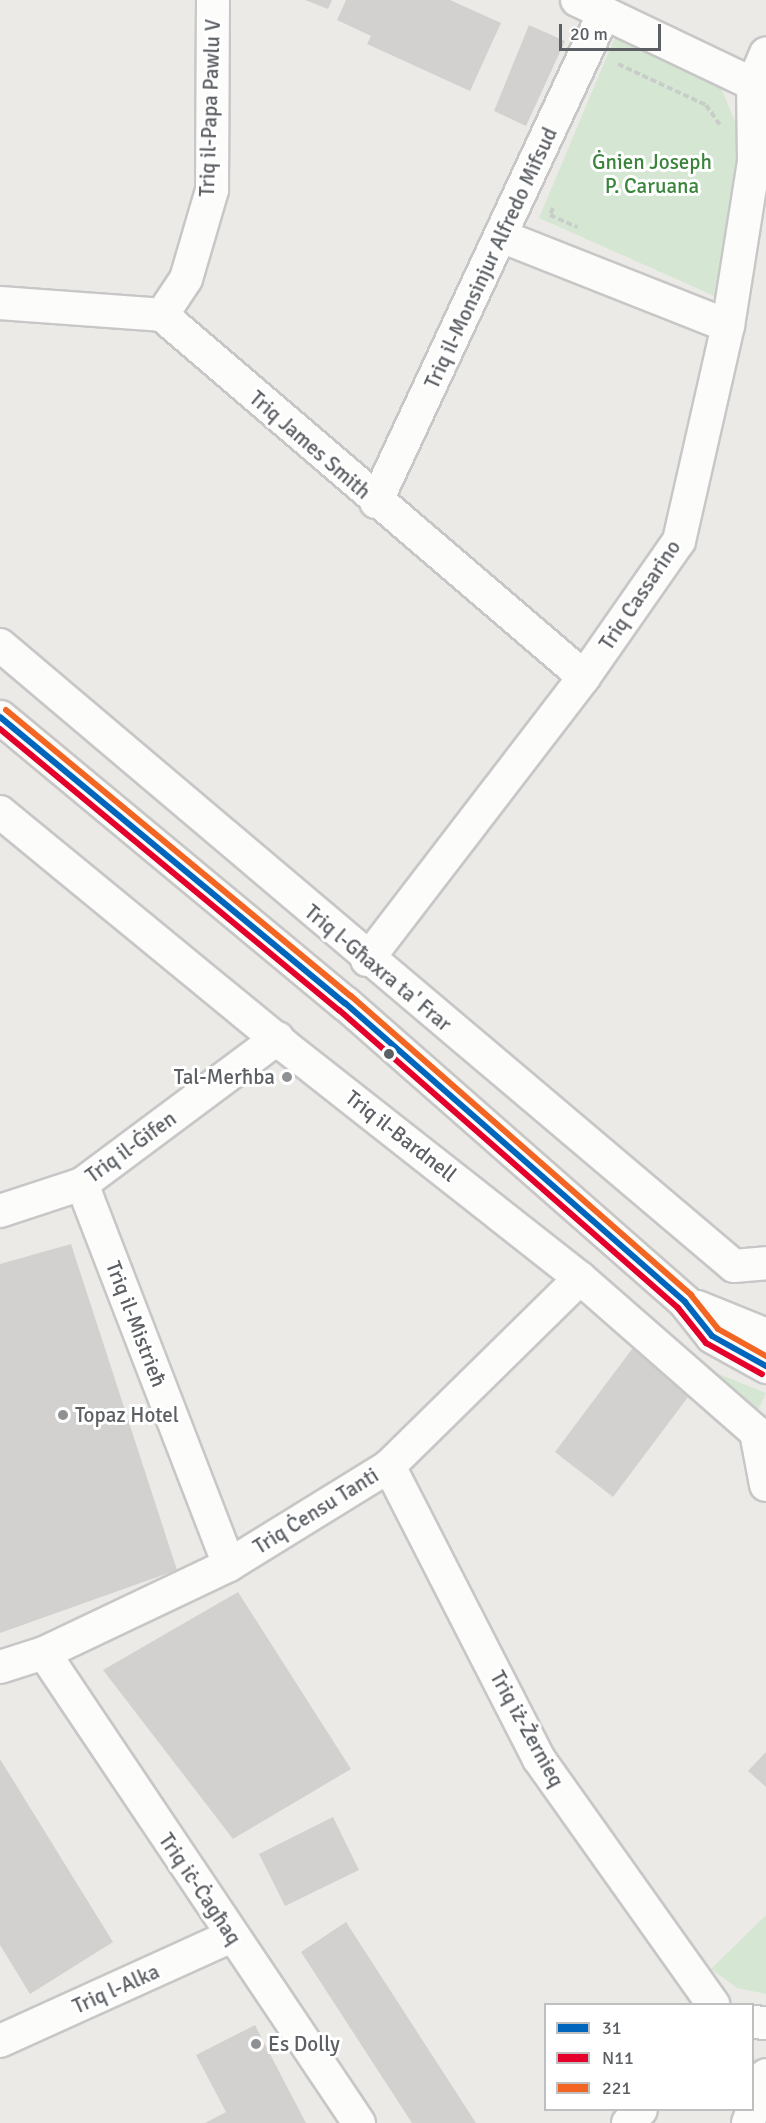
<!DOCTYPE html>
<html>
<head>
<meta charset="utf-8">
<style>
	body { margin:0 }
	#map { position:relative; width:766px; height:2123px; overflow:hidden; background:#eceae6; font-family:Signika,sans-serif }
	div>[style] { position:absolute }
	.green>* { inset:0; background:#d5e7d2 }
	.building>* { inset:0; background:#d3d1d0 }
	.path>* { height:4px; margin-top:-2px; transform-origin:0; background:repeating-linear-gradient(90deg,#c8cdca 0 6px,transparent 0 9px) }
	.roads { filter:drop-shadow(2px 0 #c8c7c7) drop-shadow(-2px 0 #c8c7c7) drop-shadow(0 2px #c8c7c7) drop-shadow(0 -2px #c8c7c7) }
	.minor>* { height:32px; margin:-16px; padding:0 16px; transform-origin:16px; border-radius:16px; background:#fcfcfb }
	.tertiary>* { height:33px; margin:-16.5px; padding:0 16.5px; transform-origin:16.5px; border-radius:16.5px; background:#fcfcfb }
	.bus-1>* { height:6px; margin:-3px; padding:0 3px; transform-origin:3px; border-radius:3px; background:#0065bd }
	.bus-2>* { height:6px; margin:-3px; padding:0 3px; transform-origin:3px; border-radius:3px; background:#e4002b }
	.bus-3>* { height:6px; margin:-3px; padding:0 3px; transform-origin:3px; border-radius:3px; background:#f26522 }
	.dots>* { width:16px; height:16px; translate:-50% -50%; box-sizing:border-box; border:3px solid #fff; border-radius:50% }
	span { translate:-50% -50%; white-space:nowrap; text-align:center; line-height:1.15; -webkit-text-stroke:6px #fff; paint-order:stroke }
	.street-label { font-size:21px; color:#5c6064 }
	.park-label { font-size:21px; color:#3a853b }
	.poi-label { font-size:21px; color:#5c6064 }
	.right { translate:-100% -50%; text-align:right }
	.left { translate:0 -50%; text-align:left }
	.legend { position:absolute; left:544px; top:2003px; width:210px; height:108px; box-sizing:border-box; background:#fff; border:2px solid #bebfc1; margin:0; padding:8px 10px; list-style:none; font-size:18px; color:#5c6064 }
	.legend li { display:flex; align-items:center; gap:12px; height:30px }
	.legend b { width:30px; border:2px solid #bebfc1 }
	.scale { position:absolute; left:559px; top:24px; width:102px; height:27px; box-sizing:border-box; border:3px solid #5c6064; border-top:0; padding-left:8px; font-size:18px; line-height:21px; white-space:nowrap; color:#5c6064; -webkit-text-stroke:4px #fff; paint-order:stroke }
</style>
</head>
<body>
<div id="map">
	<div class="green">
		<div style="clip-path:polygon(615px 37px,721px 87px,744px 144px,719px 298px,539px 218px)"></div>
		<div style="clip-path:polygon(709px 1370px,766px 1393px,756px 1414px)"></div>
		<div style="clip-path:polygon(766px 1915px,766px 1994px,737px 1988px,711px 1969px)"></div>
	</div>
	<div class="building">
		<div style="clip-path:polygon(305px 0,332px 0,328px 9px)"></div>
		<div style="clip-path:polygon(346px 0,450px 0,501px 23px,470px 91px,367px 44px,371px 36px,337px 20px)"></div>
		<div style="clip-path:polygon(529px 25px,565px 41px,526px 126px,494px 111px)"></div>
		<div style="clip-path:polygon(71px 1244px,177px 1570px,0 1633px,0 1264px)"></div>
		<div style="clip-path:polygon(635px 1345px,694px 1389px,613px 1497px,555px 1452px)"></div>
		<div style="clip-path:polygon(238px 1592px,351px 1769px,233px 1839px,103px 1670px)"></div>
		<div style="clip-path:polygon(766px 1752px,766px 1787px,748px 1771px)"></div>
		<div style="clip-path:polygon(0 1759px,113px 1942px,30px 1994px,0 1945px)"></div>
		<div style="clip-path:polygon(333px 1817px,359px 1870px,285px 1906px,259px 1854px)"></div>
		<div style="clip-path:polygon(346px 1922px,476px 2123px,412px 2123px,301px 1952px)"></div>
		<div style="clip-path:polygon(255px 2025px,284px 2081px,306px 2123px,205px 2123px,226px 2112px,196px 2055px)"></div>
	</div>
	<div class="path">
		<div style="left:618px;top:64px;width:97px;rotate:25deg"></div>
		<div style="left:706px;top:105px;width:24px;rotate:55deg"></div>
		<div style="left:553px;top:208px;width:8px;rotate:113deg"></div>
		<div style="left:550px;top:215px;width:30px;rotate:24deg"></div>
	</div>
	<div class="roads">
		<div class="minor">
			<div style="left:577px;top:0;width:195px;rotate:25.5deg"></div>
			<div style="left:501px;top:236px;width:244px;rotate:21.6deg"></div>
			<div style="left:0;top:303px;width:162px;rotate:4.2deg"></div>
			<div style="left:162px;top:315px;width:556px;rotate:40.62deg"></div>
			<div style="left:162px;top:315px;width:43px;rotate:-56.3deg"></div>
			<div style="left:186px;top:279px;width:93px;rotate:-73.7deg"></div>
			<div style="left:212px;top:190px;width:190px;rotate:-89.7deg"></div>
			<div style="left:376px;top:502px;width:540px;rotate:-65deg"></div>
			<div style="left:0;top:645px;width:961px;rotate:40.23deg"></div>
			<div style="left:734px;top:1266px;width:32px;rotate:-5deg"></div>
			<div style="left:0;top:812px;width:369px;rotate:39.4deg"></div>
			<div style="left:285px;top:1046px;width:375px;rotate:38.2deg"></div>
			<div style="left:580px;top:1278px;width:234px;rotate:41.2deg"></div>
			<div style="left:756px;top:1432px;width:54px;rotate:79.3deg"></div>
			<div style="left:367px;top:960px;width:357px;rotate:-52.5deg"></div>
			<div style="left:584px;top:677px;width:166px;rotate:-55.1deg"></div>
			<div style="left:679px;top:541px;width:221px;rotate:-77.2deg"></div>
			<div style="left:728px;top:326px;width:166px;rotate:-81deg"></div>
			<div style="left:754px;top:162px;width:78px;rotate:-90.7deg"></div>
			<div style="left:753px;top:84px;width:33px;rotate:-67deg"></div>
			<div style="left:82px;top:1184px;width:408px;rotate:68.9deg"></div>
			<div style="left:0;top:1211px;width:86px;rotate:-18.2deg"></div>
			<div style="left:82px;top:1184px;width:244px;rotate:-36.7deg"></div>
			<div style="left:389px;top:1466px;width:329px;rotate:62.9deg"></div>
			<div style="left:539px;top:1759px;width:301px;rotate:54.6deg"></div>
			<div style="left:44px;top:1653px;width:566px;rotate:56.17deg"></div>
			<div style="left:0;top:1667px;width:46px;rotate:-17.7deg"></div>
			<div style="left:44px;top:1653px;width:205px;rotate:-25.4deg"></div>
			<div style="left:229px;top:1565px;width:188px;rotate:-31.7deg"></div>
			<div style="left:389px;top:1466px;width:268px;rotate:-44.5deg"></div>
			<div style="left:752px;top:2022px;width:14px;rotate:4deg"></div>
			<div style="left:0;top:2041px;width:255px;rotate:-24.4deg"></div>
			<div style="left:628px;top:2123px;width:18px;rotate:-45deg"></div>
			<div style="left:748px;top:2123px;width:51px;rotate:-69.4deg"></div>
		</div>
		<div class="tertiary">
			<div style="left:0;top:717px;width:448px;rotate:39.7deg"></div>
			<div style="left:345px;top:1003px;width:453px;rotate:41.3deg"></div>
			<div style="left:685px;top:1302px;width:43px;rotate:51.5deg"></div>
			<div style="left:712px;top:1336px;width:62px;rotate:29.1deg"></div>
			<div style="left:697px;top:1307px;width:74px;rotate:22.1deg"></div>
		</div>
	</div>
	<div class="bus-1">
		<div style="left:0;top:717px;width:448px;rotate:39.7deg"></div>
		<div style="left:345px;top:1003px;width:453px;rotate:41.3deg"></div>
		<div style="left:685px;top:1302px;width:43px;rotate:51.5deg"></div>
		<div style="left:712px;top:1336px;width:62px;rotate:29.1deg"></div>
	</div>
	<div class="bus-2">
		<div style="left:0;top:729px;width:440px;rotate:39.7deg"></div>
		<div style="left:339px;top:1010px;width:451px;rotate:41.3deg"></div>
		<div style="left:678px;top:1308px;width:45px;rotate:51.3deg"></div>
		<div style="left:706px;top:1343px;width:64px;rotate:29deg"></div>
	</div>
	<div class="bus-3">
		<div style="left:6px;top:710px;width:448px;rotate:39.7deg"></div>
		<div style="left:351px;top:996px;width:453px;rotate:41.3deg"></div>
		<div style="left:691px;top:1295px;width:43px;rotate:51.5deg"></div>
		<div style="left:718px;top:1329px;width:55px;rotate:29.4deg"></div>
	</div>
	<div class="dots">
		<div style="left:389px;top:1054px;background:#5c6064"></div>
		<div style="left:287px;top:1077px;background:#8e9092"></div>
		<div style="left:63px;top:1415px;background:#8e9092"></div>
		<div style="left:256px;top:2044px;background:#8e9092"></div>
	</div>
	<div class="street-label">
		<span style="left:210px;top:108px;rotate:-88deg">Triq il-Papa Pawlu V</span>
		<span style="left:491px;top:258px;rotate:-65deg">Triq il-Monsinjur Alfredo Mifsud</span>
		<span style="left:310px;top:445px;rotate:41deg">Triq James Smith</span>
		<span style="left:640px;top:595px;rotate:-56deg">Triq Cassarino</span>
		<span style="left:378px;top:968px;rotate:40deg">Triq l-Għaxra ta' Frar</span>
		<span style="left:401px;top:1136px;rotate:38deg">Triq il-Bardnell</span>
		<span style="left:131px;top:1147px;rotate:-36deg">Triq il-Ġifen</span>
		<span style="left:136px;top:1324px;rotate:69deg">Triq il-Mistrieħ</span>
		<span style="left:316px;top:1511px;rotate:-32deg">Triq Ċensu Tanti</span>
		<span style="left:527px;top:1729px;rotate:61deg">Triq iż-Żernieq</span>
		<span style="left:200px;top:1889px;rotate:56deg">Triq iċ-Ċagħaq</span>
		<span style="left:116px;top:1989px;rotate:-24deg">Triq l-Alka</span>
	</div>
	<div class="park-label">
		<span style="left:652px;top:174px">Ġnien Joseph<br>P. Caruana</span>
	</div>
	<div class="poi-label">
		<span class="right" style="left:275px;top:1077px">Tal-Merħba</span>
		<span class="left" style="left:75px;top:1415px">Topaz Hotel</span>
		<span class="left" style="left:268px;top:2044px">Es Dolly</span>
	</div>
	<ul class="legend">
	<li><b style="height:8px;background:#0065bd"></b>31</li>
	<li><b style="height:8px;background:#e4002b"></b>N11</li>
	<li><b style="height:8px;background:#f26522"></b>221</li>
	</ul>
	<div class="scale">20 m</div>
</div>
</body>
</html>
